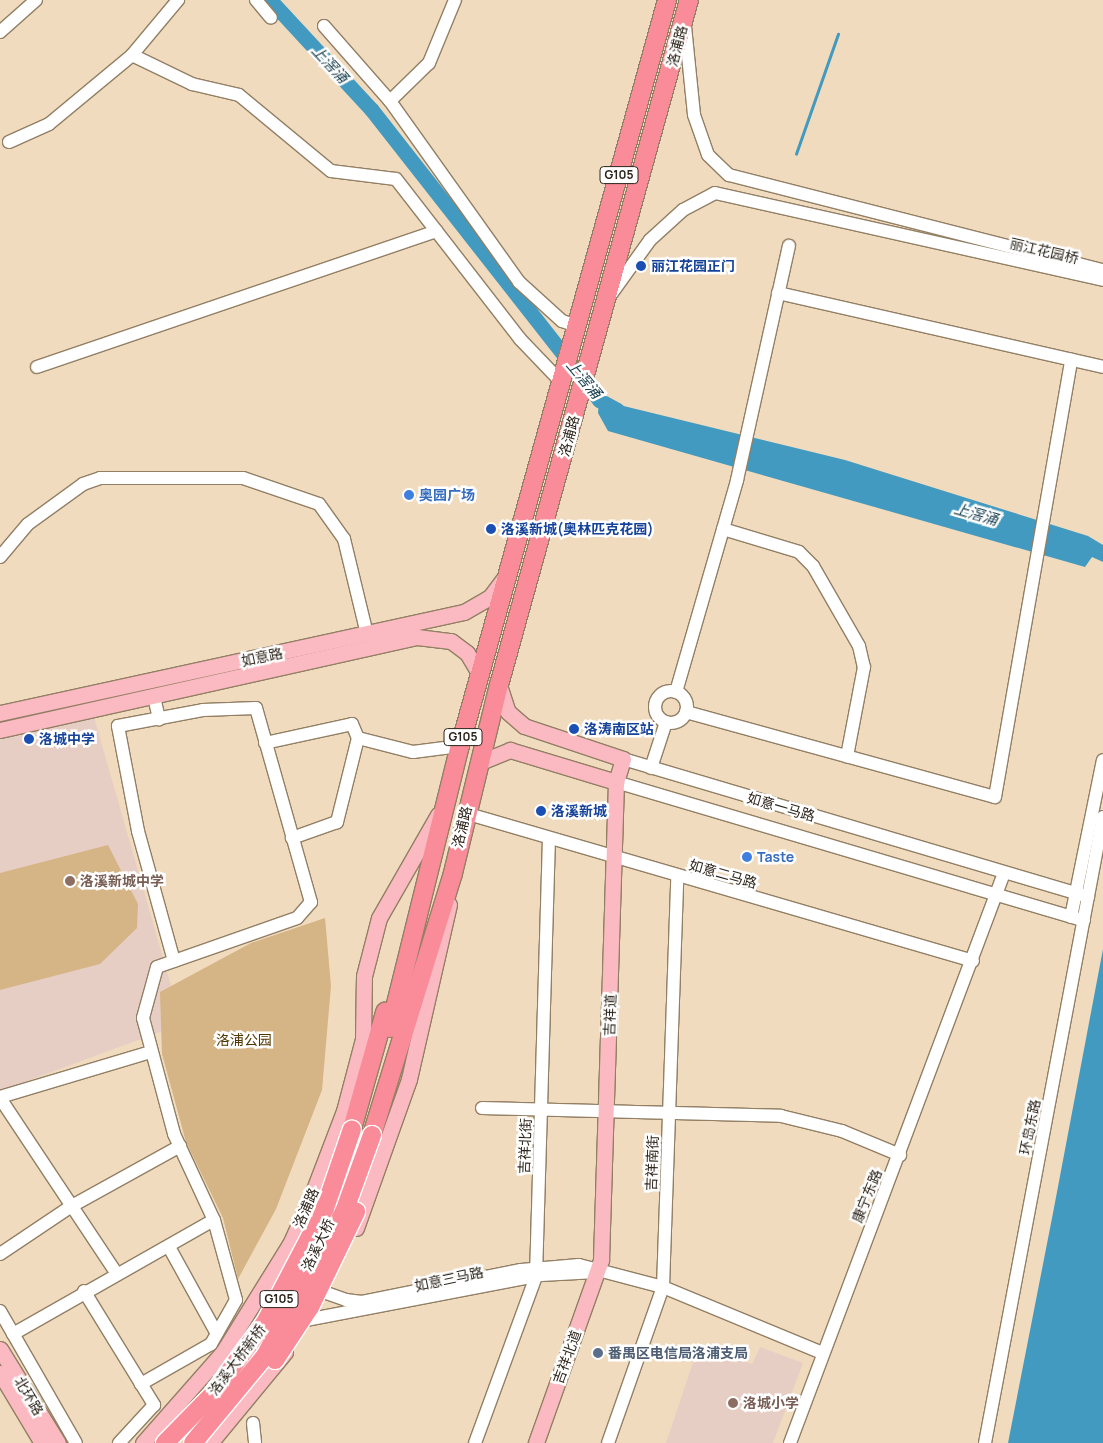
<!DOCTYPE html>
<html>
<head>
<meta charset="utf-8">
<style>
	body { margin:0 }
	#map { position:relative; width:1103px; height:1443px; overflow:hidden; background:#f0dbbe; font-family:Manrope,"Noto Sans SC",sans-serif }
	div>[style] { position:absolute }
	.education>* { inset:0; background:#e7cec5 }
	.green>* { inset:0; background:#d5b485 }
	.water>* { inset:0; background:#439ac0 }
	.stream>* { height:2.5px; margin:-1.25px; padding:0 1.25px; transform-origin:1.25px; border-radius:1.25px; background:#439ac0 }
	.river>* { height:15px; margin:-7.5px; padding:0 7.5px; transform-origin:7.5px; border-radius:7.5px; background:#439ac0 }
	.roads { filter:drop-shadow(1px 0 #927f64) drop-shadow(-1px 0 #927f64) drop-shadow(0 1px #927f64) drop-shadow(0 -1px #927f64) }
	.minor>* { height:12px; margin:-6px; padding:0 6px; transform-origin:6px; border-radius:6px; background:#fff }
	.minor>.ring { margin:-6px; padding:0; box-sizing:content-box; background:none; border:12px solid #fff; border-radius:50% }
	.major>* { height:15px; margin:-7.5px; padding:0 7.5px; transform-origin:7.5px; border-radius:7.5px; background:#fbbac1 }
	.highway>* { height:18px; margin:-9px; padding:0 9px; transform-origin:9px; border-radius:9px; background:#f98c98 }
	.bridges { filter:drop-shadow(1px 0 #fff) drop-shadow(-1px 0 #fff) drop-shadow(0 1px #fff) drop-shadow(0 -1px #fff) }
	.highway-bridge>* { height:18px; margin:-9px; padding:0 9px; transform-origin:9px; border-radius:9px; background:#f98c98 }
	.dots>* { width:14px; height:14px; translate:-50% -50%; box-sizing:border-box; border:2px solid #fff; border-radius:50% }
	span { translate:-50% -50%; white-space:nowrap; text-align:center; line-height:1.15; -webkit-text-stroke:5px #fff; paint-order:stroke }
	.shield-label span { padding:1px 4px; background:#fff; border:1px solid; border-radius:4px; -webkit-text-stroke-width:0 }
	.shield-label { font-size:12px; color:#2c241a; font-weight:700 }
	.street-label { font-size:14px; color:#2c241a }
	.transit-label { font-size:14px; color:#164399; font-weight:700 }
	.left { translate:0 -50%; text-align:left }
	.shop-label { font-size:14px; color:#366cbe; font-weight:700 }
	.education-label { font-size:14px; color:#785e54; font-weight:700 }
	.park-label { font-size:14px; color:#543600 }
	.service-label { font-size:14px; color:#4e5e75; font-weight:700 }
	.water-label { font-size:15px; color:#1c4253; font-style:italic }
</style>
</head>
<body>
<div id="map">
	<div class="education">
		<div style="clip-path:polygon(94px 717px,182px 1024px,0 1091px,0 739px)"></div>
		<div style="clip-path:polygon(699px 1344px,752px 1364px,760px 1347px,803px 1363px,773px 1443px,666px 1443px)"></div>
	</div>
	<div class="green">
		<div style="clip-path:polygon(108px 845px,138px 904px,137px 928px,100px 964px,0 990px,0 873px)"></div>
		<div style="clip-path:polygon(325px 918px,331px 986px,322px 1090px,276px 1209px,238px 1279px,223px 1218px,186px 1142px,162px 1054px,160px 992px,251px 943px)"></div>
	</div>
	<div class="water">
		<div style="clip-path:polygon(599px 400px,845px 460px,1088px 536px,1103px 545px,1103px 562px,1092px 557px,1085px 567px,608px 431px,598px 413px)"></div>
		<div style="clip-path:polygon(1103px 949px,1103px 1443px,1008px 1443px,1053px 1213px)"></div>
	</div>
	<div class="stream">
		<div style="left:796px;top:154px;width:127px;rotate:-70.7deg"></div>
	</div>
	<div class="river">
		<div style="left:270px;top:0;width:149px;rotate:47.2deg"></div>
		<div style="left:371px;top:109px;width:370px;rotate:51.9deg"></div>
		<div style="left:599px;top:400px;width:21px;rotate:29deg"></div>
	</div>
	<div class="roads">
		<div class="minor">
			<div style="left:256px;top:0;width:23px;rotate:50deg"></div>
			<div style="left:324px;top:26px;width:100px;rotate:48.7deg"></div>
			<div style="left:390px;top:101px;width:222px;rotate:54.5deg"></div>
			<div style="left:519px;top:282px;width:58px;rotate:42.2deg"></div>
			<div style="left:562px;top:321px;width:16px;rotate:18deg"></div>
			<div style="left:685px;top:26px;width:89px;rotate:84.2deg"></div>
			<div style="left:694px;top:115px;width:42px;rotate:70.7deg"></div>
			<div style="left:708px;top:155px;width:29px;rotate:44deg"></div>
			<div style="left:729px;top:175px;width:386px;rotate:14.3deg"></div>
			<div style="left:0;top:32px;width:48px;rotate:-41.6deg"></div>
			<div style="left:132px;top:55px;width:67px;rotate:25.8deg"></div>
			<div style="left:192px;top:84px;width:48px;rotate:13.2deg"></div>
			<div style="left:239px;top:95px;width:119px;rotate:39.6deg"></div>
			<div style="left:331px;top:171px;width:65px;rotate:7deg"></div>
			<div style="left:396px;top:179px;width:202px;rotate:52.2deg"></div>
			<div style="left:520px;top:339px;width:61px;rotate:46.3deg"></div>
			<div style="left:390px;top:101px;width:54px;rotate:-44.3deg"></div>
			<div style="left:429px;top:63px;width:68px;rotate:-67.6deg"></div>
			<div style="left:9px;top:142px;width:44px;rotate:-24.2deg"></div>
			<div style="left:49px;top:124px;width:108px;rotate:-39.7deg"></div>
			<div style="left:132px;top:55px;width:72px;rotate:-50.1deg"></div>
			<div style="left:612px;top:293px;width:65px;rotate:-54.4deg"></div>
			<div style="left:650px;top:240px;width:45px;rotate:-42.3deg"></div>
			<div style="left:683px;top:210px;width:36px;rotate:-28deg"></div>
			<div style="left:715px;top:193px;width:398px;rotate:12.6deg"></div>
			<div style="left:778px;top:293px;width:333px;rotate:12.8deg"></div>
			<div style="left:37px;top:367px;width:422px;rotate:-18.8deg"></div>
			<div style="left:723px;top:529px;width:79px;rotate:16.8deg"></div>
			<div style="left:799px;top:552px;width:20px;rotate:45deg"></div>
			<div style="left:813px;top:566px;width:92px;rotate:60.1deg"></div>
			<div style="left:859px;top:646px;width:22px;rotate:77deg"></div>
			<div style="left:864px;top:667px;width:91px;rotate:100.8deg"></div>
			<div style="left:0;top:557px;width:43px;rotate:-49.7deg"></div>
			<div style="left:28px;top:524px;width:68px;rotate:-36deg"></div>
			<div style="left:83px;top:484px;width:18px;rotate:-19deg"></div>
			<div style="left:100px;top:478px;width:143px"></div>
			<div style="left:243px;top:478px;width:80px;rotate:18.9deg"></div>
			<div style="left:319px;top:504px;width:43px;rotate:54.5deg"></div>
			<div style="left:344px;top:539px;width:98px;rotate:76.4deg"></div>
			<div class="ring" style="left:655px;top:691px;width:20px;height:20px"></div>
			<div style="left:676px;top:692px;width:221px;rotate:-73.9deg"></div>
			<div style="left:737px;top:480px;width:240px;rotate:-77.5deg"></div>
			<div style="left:154px;top:697px;width:23px;rotate:77deg"></div>
			<div style="left:686px;top:712px;width:320px;rotate:15.4deg"></div>
			<div style="left:995px;top:797px;width:444px;rotate:-80.1deg"></div>
			<div style="left:358px;top:738px;width:57px;rotate:14.3deg"></div>
			<div style="left:413px;top:752px;width:47px;rotate:-7.3deg"></div>
			<div style="left:265px;top:743px;width:89px;rotate:-12.3deg"></div>
			<div style="left:352px;top:724px;width:15px;rotate:67deg"></div>
			<div style="left:358px;top:738px;width:87px;rotate:104deg"></div>
			<div style="left:337px;top:822px;width:48px;rotate:160.4deg"></div>
			<div style="left:623px;top:759px;width:485px;rotate:16.5deg"></div>
			<div style="left:651px;top:768px;width:48px;rotate:-71.9deg"></div>
			<div style="left:616px;top:782px;width:488px;rotate:16.5deg"></div>
			<div style="left:465px;top:813px;width:529px;rotate:16.24deg"></div>
			<div style="left:1071px;top:917px;width:160px;rotate:-78.5deg"></div>
			<div style="left:174px;top:961px;width:135px;rotate:-105.5deg"></div>
			<div style="left:138px;top:831px;width:107px;rotate:-100.8deg"></div>
			<div style="left:118px;top:726px;width:86px;rotate:-10.7deg"></div>
			<div style="left:203px;top:710px;width:53px;rotate:-2.2deg"></div>
			<div style="left:256px;top:708px;width:202px;rotate:74.2deg"></div>
			<div style="left:311px;top:902px;width:21px;rotate:131deg"></div>
			<div style="left:297px;top:918px;width:148px;rotate:160.7deg"></div>
			<div style="left:157px;top:967px;width:53px;rotate:105.4deg"></div>
			<div style="left:143px;top:1018px;width:120px;rotate:75deg"></div>
			<div style="left:174px;top:1134px;width:95px;rotate:65.1deg"></div>
			<div style="left:0;top:1097px;width:158px;rotate:-16.6deg"></div>
			<div style="left:0;top:1098px;width:211px;rotate:56.4deg"></div>
			<div style="left:482px;top:1108px;width:299px;rotate:1.5deg"></div>
			<div style="left:781px;top:1116px;width:63px;rotate:13.8deg"></div>
			<div style="left:842px;top:1131px;width:63px;rotate:22.5deg"></div>
			<div style="left:169px;top:1247px;width:99px;rotate:61.1deg"></div>
			<div style="left:0;top:1254px;width:84px;rotate:-33.9deg"></div>
			<div style="left:70px;top:1207px;width:126px;rotate:-29deg"></div>
			<div style="left:269px;top:1279px;width:26px;rotate:7deg"></div>
			<div style="left:295px;top:1282px;width:54px;rotate:19.4deg"></div>
			<div style="left:346px;top:1300px;width:16px;rotate:7deg"></div>
			<div style="left:362px;top:1302px;width:162px;rotate:-11.4deg"></div>
			<div style="left:521px;top:1270px;width:58px;rotate:-4.9deg"></div>
			<div style="left:579px;top:1265px;width:87px;rotate:14.7deg"></div>
			<div style="left:663px;top:1287px;width:172px;rotate:22.5deg"></div>
			<div style="left:84px;top:1291px;width:134px;rotate:58.4deg"></div>
			<div style="left:154px;top:1405px;width:52px;rotate:132.6deg"></div>
			<div style="left:0;top:1311px;width:152px;rotate:60.1deg"></div>
			<div style="left:306px;top:1320px;width:239px;rotate:-10.8deg"></div>
			<div style="left:541px;top:1275px;width:56px;rotate:-3.1deg"></div>
			<div style="left:13px;top:1334px;width:231px;rotate:-29.6deg"></div>
			<div style="left:214px;top:1220px;width:83px;rotate:74.6deg"></div>
			<div style="left:236px;top:1300px;width:51px;rotate:119.6deg"></div>
			<div style="left:211px;top:1344px;width:81px;rotate:150.3deg"></div>
			<div style="left:253px;top:1423px;width:20px;rotate:84deg"></div>
			<div style="left:475px;top:1443px;width:178px;rotate:-69.9deg"></div>
			<div style="left:536px;top:1276px;width:437px;rotate:-88.3deg"></div>
			<div style="left:608px;top:1443px;width:165px;rotate:-70.6deg"></div>
			<div style="left:663px;top:1287px;width:411px;rotate:-88deg"></div>
			<div style="left:790px;top:1443px;width:609px;rotate:-69.42deg"></div>
			<div style="left:985px;top:1443px;width:637px;rotate:-79.33deg"></div>
		</div>
		<div class="major">
			<div style="left:499px;top:685px;width:28px;rotate:72deg"></div>
			<div style="left:508px;top:712px;width:21px;rotate:41deg"></div>
			<div style="left:524px;top:726px;width:104px;rotate:18.4deg"></div>
			<div style="left:623px;top:759px;width:24px;rotate:107deg"></div>
			<div style="left:616px;top:782px;width:478px;rotate:91.8deg"></div>
			<div style="left:601px;top:1260px;width:194px;rotate:109.6deg"></div>
			<div style="left:0;top:713px;width:475px;rotate:-12.3deg"></div>
			<div style="left:464px;top:612px;width:30px;rotate:-30deg"></div>
			<div style="left:490px;top:597px;width:25px;rotate:-53deg"></div>
			<div style="left:0;top:730px;width:427px;rotate:-12.6deg"></div>
			<div style="left:417px;top:637px;width:34px;rotate:7deg"></div>
			<div style="left:451px;top:641px;width:20px;rotate:37deg"></div>
			<div style="left:467px;top:653px;width:26px;rotate:59deg"></div>
			<div style="left:478px;top:763px;width:35px;rotate:-22deg"></div>
			<div style="left:510px;top:750px;width:111px;rotate:16.8deg"></div>
			<div style="left:356px;top:1228px;width:158px;rotate:-70.4deg"></div>
			<div style="left:409px;top:1079px;width:179px;rotate:-77.1deg"></div>
			<div style="left:0;top:1349px;width:110px;rotate:58.3deg"></div>
			<div style="left:0;top:1373px;width:82px;rotate:59deg"></div>
			<div style="left:143px;top:1443px;width:121px;rotate:-48.7deg"></div>
			<div style="left:223px;top:1352px;width:127px;rotate:-58.2deg"></div>
			<div style="left:290px;top:1244px;width:48px;rotate:-65.6deg"></div>
			<div style="left:310px;top:1200px;width:95px;rotate:-69.1deg"></div>
			<div style="left:344px;top:1111px;width:74px;rotate:-75.2deg"></div>
			<div style="left:363px;top:1039px;width:63px;rotate:-89.1deg"></div>
			<div style="left:364px;top:976px;width:60px;rotate:-75.5deg"></div>
			<div style="left:379px;top:918px;width:119px;rotate:-60.2deg"></div>
			<div style="left:210px;top:1443px;width:118px;rotate:-50.5deg"></div>
		</div>
		<div class="highway">
			<div style="left:390px;top:1028px;width:291px;rotate:-76.1deg"></div>
			<div style="left:460px;top:746px;width:774px;rotate:-74.49deg"></div>
			<div style="left:352px;top:1129px;width:122px;rotate:-74.2deg"></div>
			<div style="left:372px;top:1135px;width:274px;rotate:-72.8deg"></div>
			<div style="left:453px;top:873px;width:194px;rotate:-76.3deg"></div>
			<div style="left:499px;top:685px;width:711px;rotate:-74.5deg"></div>
		</div>
	</div>
	<div class="bridges">
		<div class="highway-bridge">
			<div style="left:275px;top:1360px;width:64px;rotate:-56.6deg"></div>
			<div style="left:310px;top:1307px;width:106px;rotate:-64.2deg"></div>
			<div style="left:165px;top:1443px;width:69px;rotate:-45.6deg"></div>
			<div style="left:213px;top:1394px;width:90px;rotate:-54deg"></div>
			<div style="left:266px;top:1321px;width:127px;rotate:-62.4deg"></div>
			<div style="left:325px;top:1208px;width:83px;rotate:-71.1deg"></div>
			<div style="left:193px;top:1443px;width:113px;rotate:-50.4deg"></div>
			<div style="left:265px;top:1356px;width:164px;rotate:-61.3deg"></div>
			<div style="left:344px;top:1212px;width:82px;rotate:-70deg"></div>
		</div>
	</div>
	<div class="dots">
		<div style="left:641px;top:266px;background:#1a4fb4"></div>
		<div style="left:409px;top:495px;background:#3f7fe0"></div>
		<div style="left:491px;top:529px;background:#1a4fb4"></div>
		<div style="left:574px;top:729px;background:#1a4fb4"></div>
		<div style="left:29px;top:739px;background:#1a4fb4"></div>
		<div style="left:541px;top:811px;background:#1a4fb4"></div>
		<div style="left:747px;top:857px;background:#3f7fe0"></div>
		<div style="left:70px;top:881px;background:#8d6e63"></div>
		<div style="left:598px;top:1353px;background:#5c6f8a"></div>
		<div style="left:733px;top:1403px;background:#8d6e63"></div>
	</div>
	<div class="shield-label">
		<span style="left:619px;top:175px">G105</span>
		<span style="left:463px;top:737px">G105</span>
		<span style="left:279px;top:1299px">G105</span>
	</div>
	<div class="street-label">
		<span style="left:677px;top:46px;rotate:-75deg">洛浦路</span>
		<span style="left:1044px;top:251px;rotate:13deg">丽江花园桥</span>
		<span style="left:569px;top:436px;rotate:-75deg">洛浦路</span>
		<span style="left:262px;top:657px;rotate:-12deg">如意路</span>
		<span style="left:781px;top:807px;rotate:16deg">如意一马路</span>
		<span style="left:462px;top:827px;rotate:-77deg">洛浦路</span>
		<span style="left:723px;top:874px;rotate:16deg">如意二马路</span>
		<span style="left:610px;top:1015px;rotate:-88deg">吉祥道</span>
		<span style="left:1030px;top:1127px;rotate:-79deg">环岛东路</span>
		<span style="left:525px;top:1146px;rotate:-88deg">吉祥北街</span>
		<span style="left:652px;top:1163px;rotate:-88deg">吉祥南街</span>
		<span style="left:867px;top:1196px;rotate:-68deg">康宁东路</span>
		<span style="left:306px;top:1208px;rotate:-66deg">洛浦路</span>
		<span style="left:318px;top:1245px;rotate:-64deg">洛溪大桥</span>
		<span style="left:449px;top:1279px;rotate:-12deg">如意三马路</span>
		<span style="left:567px;top:1357px;rotate:-70deg">吉祥北道</span>
		<span style="left:237px;top:1360px;rotate:-53deg">洛溪大桥新桥</span>
		<span style="left:29px;top:1396px;rotate:59deg">北环路</span>
	</div>
	<div class="transit-label">
		<span class="left" style="left:651px;top:266px">丽江花园正门</span>
		<span class="left" style="left:501px;top:529px">洛溪新城(奥林匹克花园)</span>
		<span class="left" style="left:584px;top:729px">洛涛南区站</span>
		<span class="left" style="left:39px;top:739px">洛城中学</span>
		<span class="left" style="left:551px;top:811px">洛溪新城</span>
	</div>
	<div class="shop-label">
		<span class="left" style="left:419px;top:495px">奥园广场</span>
		<span class="left" style="left:757px;top:857px">Taste</span>
	</div>
	<div class="education-label">
		<span class="left" style="left:80px;top:881px">洛溪新城中学</span>
		<span class="left" style="left:743px;top:1403px">洛城小学</span>
	</div>
	<div class="park-label">
		<span style="left:244px;top:1040px">洛浦公园</span>
	</div>
	<div class="service-label">
		<span class="left" style="left:608px;top:1353px">番禺区电信局洛浦支局</span>
	</div>
	<div class="water-label">
		<span style="left:330px;top:64px;rotate:47deg">上滘涌</span>
		<span style="left:584px;top:379px;rotate:50deg">上滘涌</span>
		<span style="left:976px;top:514px;rotate:16deg">上滘涌</span>
	</div>
</div>
</body>
</html>
